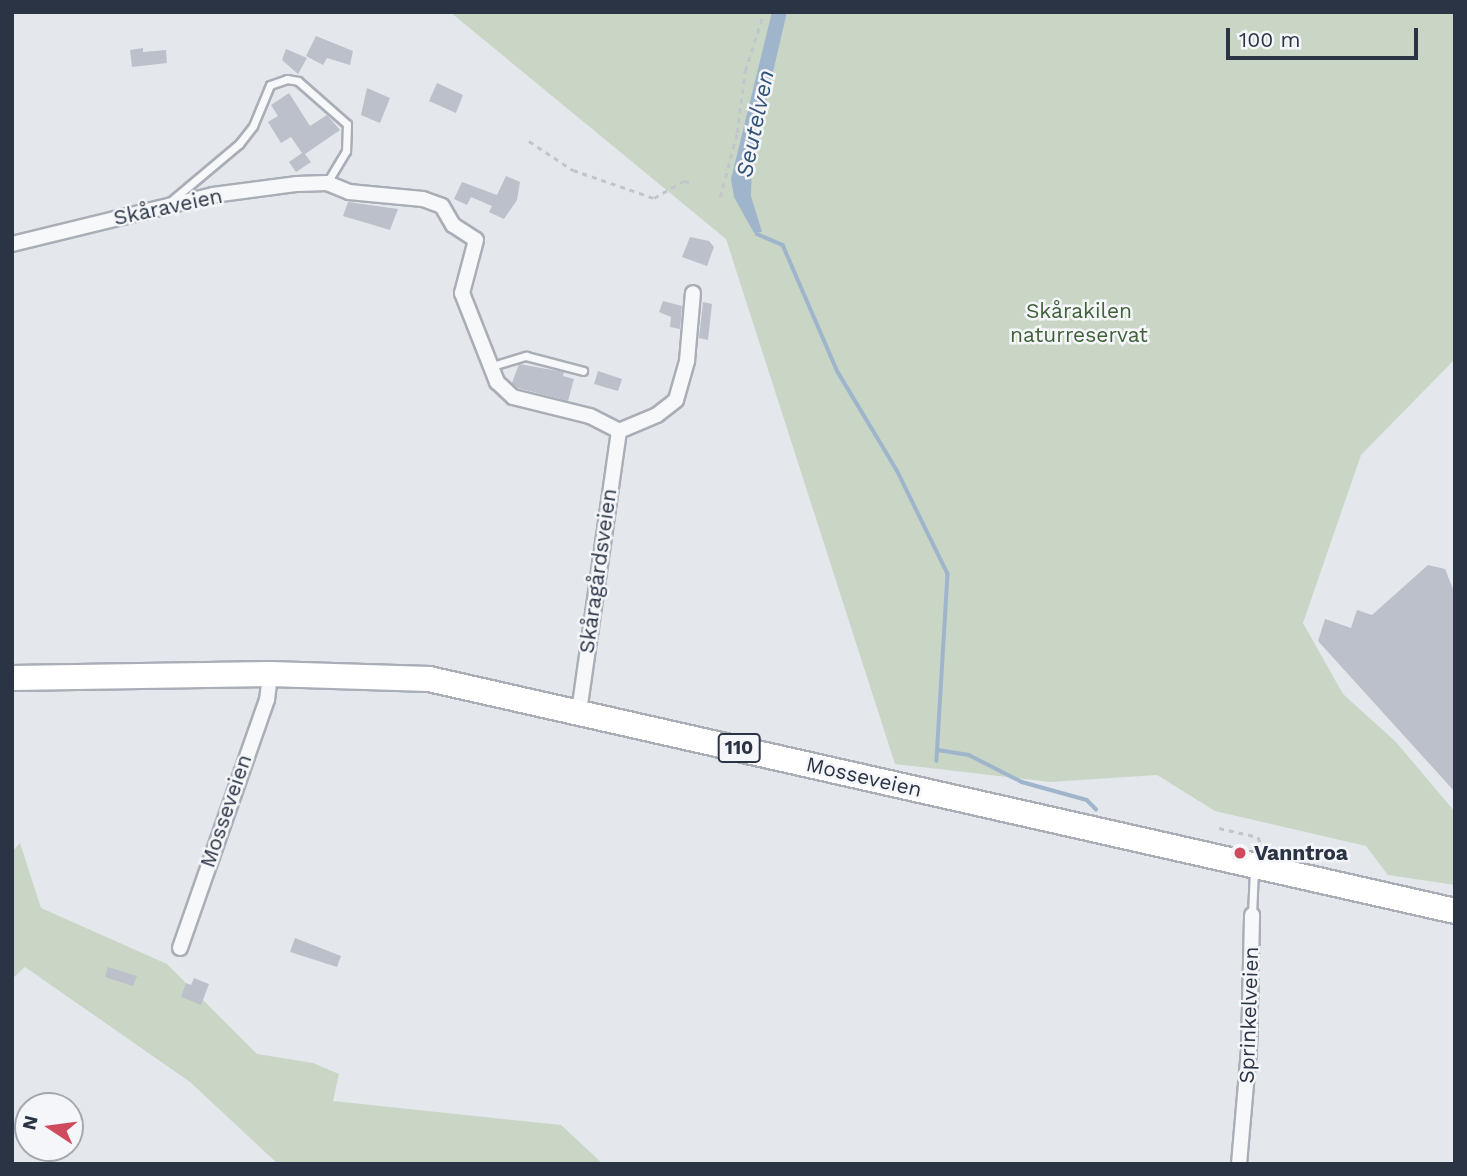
<!DOCTYPE html>
<html>
<head>
<meta charset="utf-8">
<style>
	body { margin:0 }
	#map { position:relative; width:1467px; height:1176px; overflow:hidden; background:#e4e7ec; font-family:"Work Sans",sans-serif }
	div>[style] { position:absolute }
	.green>* { inset:0; background:#c9d6c5 }
	.water>* { inset:0; background:#9fb5cc }
	.stream>* { height:3.5px; margin:-1.75px; padding:0 1.75px; transform-origin:1.75px; border-radius:1.75px; background:#9fb5cc }
	.building>* { inset:0; background:#bbc0ca }
	.path>* { height:2.5px; margin-top:-1.25px; transform-origin:0; background:repeating-linear-gradient(90deg,#c2c5cb 0 5px,transparent 0 10px) }
	.roads { filter:drop-shadow(2px 0 #a9aeb7) drop-shadow(-2px 0 #a9aeb7) drop-shadow(0 2px #a9aeb7) drop-shadow(0 -2px #a9aeb7) }
	.lane>* { height:7px; margin:-3.5px; padding:0 3.5px; transform-origin:3.5px; border-radius:3.5px; background:#f7f8fa }
	.street>* { height:14px; margin:-7px; padding:0 7px; transform-origin:7px; border-radius:7px; background:#f7f8fa }
	.highway>* { height:24px; margin:-12px; padding:0 12px; transform-origin:12px; border-radius:12px; background:#fff }
	.dots>* { width:19px; height:19px; translate:-50% -50%; box-sizing:border-box; border:4px solid #f4f6f9; border-radius:50% }
	span { translate:-50% -50%; white-space:nowrap; text-align:center; line-height:1.15; -webkit-text-stroke:5px #f4f6f9; paint-order:stroke }
	.shield-label span { padding:2px 5px; background:#f4f6f9; border:2px solid; border-radius:5px; -webkit-text-stroke-width:0 }
	.shield-label { font-size:19px; color:#2b3445; font-weight:700 }
	.street-label { font-size:21px; color:#2b3445 }
	.park-label { font-size:21px; color:#406138 }
	.poi-label { font-size:21px; color:#2b3445; font-weight:700 }
	.left { translate:0 -50%; text-align:left }
	.water-label { font-size:23px; color:#345379; font-style:italic }
	.frame { position:absolute; inset:0; border:14px solid #2b3445; pointer-events:none }
	.north { position:absolute; left:14px; top:1092px; width:70px; height:70px; box-sizing:border-box; background:#f4f6f9; border:2px solid #a4a8b1; border-radius:50%; rotate:283deg; font-size:19px; font-weight:700; line-height:28px; text-align:center; color:#2b3445 }
	.north::after { content:''; display:block; margin:auto; width:24px; height:32px; background:#d04a5e; clip-path:polygon(50% 0,100% 100%,50% 72%,0 100%) }
	.scale { position:absolute; left:1226px; top:28px; width:192px; height:32px; box-sizing:border-box; border:4px solid #2b3445; border-top:0; padding-left:9px; font-size:21px; line-height:24px; white-space:nowrap; color:#2b3445; -webkit-text-stroke:5px #f4f6f9; paint-order:stroke }
</style>
</head>
<body>
<div id="map">
	<div class="green">
		<div style="clip-path:polygon(450px 12px,1455px 12px,1455px 359px,1361px 455px,1303px 623px,1343px 694px,1396px 742px,1455px 812px,1455px 885px,1388px 875px,1366px 846px,1215px 811px,1157px 775px,1050px 782px,895px 764px,726px 239px)"></div>
		<div style="clip-path:polygon(20px 843px,41px 908px,167px 964px,257px 1054px,313px 1063px,339px 1074px,333px 1101px,561px 1125px,603px 1164px,278px 1164px,190px 1082px,25px 967px,12px 979px,12px 852px)"></div>
	</div>
	<div class="water">
		<div style="clip-path:polygon(772px 12px,787px 12px,752px 162px,751px 196px,762px 232px,754px 233px,734px 197px,731px 179px)"></div>
	</div>
	<div class="stream">
		<div style="left:757px;top:234px;width:28px;rotate:23deg"></div>
		<div style="left:783px;top:245px;width:138px;rotate:66.6deg"></div>
		<div style="left:838px;top:372px;width:114px;rotate:59deg"></div>
		<div style="left:897px;top:470px;width:116px;rotate:63.9deg"></div>
		<div style="left:948px;top:574px;width:187px;rotate:93.4deg"></div>
		<div style="left:938px;top:750px;width:31px;rotate:9deg"></div>
		<div style="left:969px;top:755px;width:59px;rotate:27deg"></div>
		<div style="left:1022px;top:782px;width:67px;rotate:15.5deg"></div>
		<div style="left:1087px;top:800px;width:13px;rotate:45deg"></div>
	</div>
	<div class="building">
		<div style="clip-path:polygon(316px 36px,353px 51px,350px 65px,327px 58px,323px 65px,306px 56px)"></div>
		<div style="clip-path:polygon(143px 48px,143px 52px,166px 50px,167px 63px,132px 67px,130px 50px)"></div>
		<div style="clip-path:polygon(286px 49px,307px 58px,298px 74px,282px 60px)"></div>
		<div style="clip-path:polygon(437px 83px,463px 95px,456px 113px,429px 101px)"></div>
		<div style="clip-path:polygon(367px 88px,390px 98px,380px 123px,361px 115px)"></div>
		<div style="clip-path:polygon(289px 93px,310px 126px,327px 115px,340px 130px,305px 154px,311px 162px,296px 172px,289px 162px,302px 153px,291px 137px,281px 143px,268px 122px,278px 116px,271px 105px)"></div>
		<div style="clip-path:polygon(506px 176px,520px 182px,517px 200px,504px 219px,489px 212px,492px 206px,471px 197px,467px 205px,454px 199px,462px 182px,497px 195px)"></div>
		<div style="clip-path:polygon(348px 202px,398px 209px,390px 230px,343px 216px)"></div>
		<div style="clip-path:polygon(690px 237px,709px 241px,714px 247px,707px 266px,682px 257px)"></div>
		<div style="clip-path:polygon(663px 301px,682px 306px,680px 329px,670px 327px,671px 317px,659px 312px)"></div>
		<div style="clip-path:polygon(703px 302px,712px 304px,708px 340px,699px 338px)"></div>
		<div style="clip-path:polygon(519px 364px,564px 372px,563px 376px,574px 379px,568px 401px,518px 388px,512px 383px)"></div>
		<div style="clip-path:polygon(598px 371px,622px 379px,618px 391px,594px 384px)"></div>
		<div style="clip-path:polygon(1428px 565px,1445px 569px,1455px 594px,1455px 792px,1318px 641px,1325px 619px,1351px 628px,1357px 610px,1372px 615px)"></div>
		<div style="clip-path:polygon(295px 938px,341px 956px,337px 967px,290px 952px)"></div>
		<div style="clip-path:polygon(108px 967px,137px 976px,133px 986px,105px 977px)"></div>
		<div style="clip-path:polygon(194px 978px,209px 984px,201px 1005px,181px 997px,186px 983px,191px 985px)"></div>
	</div>
	<div class="path">
		<div style="left:529px;top:141px;width:53px;rotate:33.4deg"></div>
		<div style="left:573px;top:170px;width:86px;rotate:19.1deg"></div>
		<div style="left:654px;top:198px;width:34px;rotate:-30deg"></div>
		<div style="left:684px;top:181px;width:9px;rotate:13deg"></div>
		<div style="left:720px;top:197px;width:66px;rotate:-75.1deg"></div>
		<div style="left:737px;top:133px;width:63px;rotate:-82.6deg"></div>
		<div style="left:745px;top:71px;width:62px;rotate:-72.1deg"></div>
		<div style="left:1219px;top:828px;width:40px;rotate:13deg"></div>
		<div style="left:1258px;top:837px;width:10px;rotate:66deg"></div>
	</div>
	<div class="roads">
		<div class="lane">
			<div style="left:171px;top:201px;width:89px;rotate:-40deg"></div>
			<div style="left:239px;top:144px;width:23px;rotate:-52deg"></div>
			<div style="left:253px;top:126px;width:44px;rotate:-67.5deg"></div>
			<div style="left:270px;top:85px;width:18px;rotate:-19deg"></div>
			<div style="left:287px;top:79px;width:11px;rotate:10deg"></div>
			<div style="left:298px;top:81px;width:65px;rotate:41.3deg"></div>
			<div style="left:347px;top:124px;width:27px;rotate:92deg"></div>
			<div style="left:346px;top:151px;width:37px;rotate:121deg"></div>
			<div style="left:489px;top:367px;width:39px;rotate:-17deg"></div>
			<div style="left:526px;top:356px;width:59px;rotate:14.7deg"></div>
			<div style="left:1252px;top:915px;width:45px;rotate:-87.5deg"></div>
		</div>
		<div class="street">
			<div style="left:12px;top:244px;width:207px;rotate:-13.7deg"></div>
			<div style="left:213px;top:195px;width:85px;rotate:-7.5deg"></div>
			<div style="left:297px;top:184px;width:30px;rotate:-2deg"></div>
			<div style="left:327px;top:183px;width:24px;rotate:22deg"></div>
			<div style="left:349px;top:192px;width:74px;rotate:5.4deg"></div>
			<div style="left:423px;top:199px;width:20px;rotate:20deg"></div>
			<div style="left:442px;top:206px;width:22px;rotate:60deg"></div>
			<div style="left:453px;top:225px;width:27px;rotate:33deg"></div>
			<div style="left:476px;top:240px;width:55px;rotate:104.8deg"></div>
			<div style="left:462px;top:293px;width:96px;rotate:68.5deg"></div>
			<div style="left:497px;top:382px;width:22px;rotate:43deg"></div>
			<div style="left:513px;top:397px;width:79px;rotate:13.9deg"></div>
			<div style="left:590px;top:416px;width:33px;rotate:27deg"></div>
			<div style="left:619px;top:431px;width:283px;rotate:98.1deg"></div>
			<div style="left:619px;top:431px;width:41px;rotate:-22.8deg"></div>
			<div style="left:657px;top:415px;width:24px;rotate:-38deg"></div>
			<div style="left:676px;top:400px;width:41px;rotate:-74.2deg"></div>
			<div style="left:687px;top:361px;width:68px;rotate:-85deg"></div>
			<div style="left:180px;top:948px;width:263px;rotate:-70.7deg"></div>
			<div style="left:267px;top:700px;width:26px;rotate:-83deg"></div>
			<div style="left:1239px;top:1164px;width:114px;rotate:-85deg"></div>
			<div style="left:1249px;top:1050px;width:135px;rotate:-88.7deg"></div>
		</div>
		<div class="highway">
			<div style="left:12px;top:678px;width:258px;rotate:-0.9deg"></div>
			<div style="left:270px;top:674px;width:159px;rotate:1.8deg"></div>
			<div style="left:429px;top:679px;width:1052px;rotate:12.74deg"></div>
		</div>
	</div>
	<div class="dots">
		<div style="left:1240px;top:853px;background:#d04a5e"></div>
	</div>
	<div class="shield-label">
		<span style="left:739px;top:748px">110</span>
	</div>
	<div class="street-label">
		<span style="left:168px;top:207px;rotate:-12deg">Skåraveien</span>
		<span style="left:598px;top:571px;rotate:-82deg">Skåragårdsveien</span>
		<span style="left:864px;top:777px;rotate:13deg">Mosseveien</span>
		<span style="left:226px;top:811px;rotate:-71deg">Mosseveien</span>
		<span style="left:1249px;top:1015px;rotate:-88deg">Sprinkelveien</span>
	</div>
	<div class="park-label">
		<span style="left:1079px;top:323px">Skårakilen<br>naturreservat</span>
	</div>
	<div class="poi-label">
		<span class="left" style="left:1254px;top:853px">Vanntroa</span>
	</div>
	<div class="water-label">
		<span style="left:756px;top:124px;rotate:-78deg">Seutelven</span>
	</div>
	<div class="frame"></div>
	<div class="north">N</div>
	<div class="scale">100 m</div>
</div>
</body>
</html>
